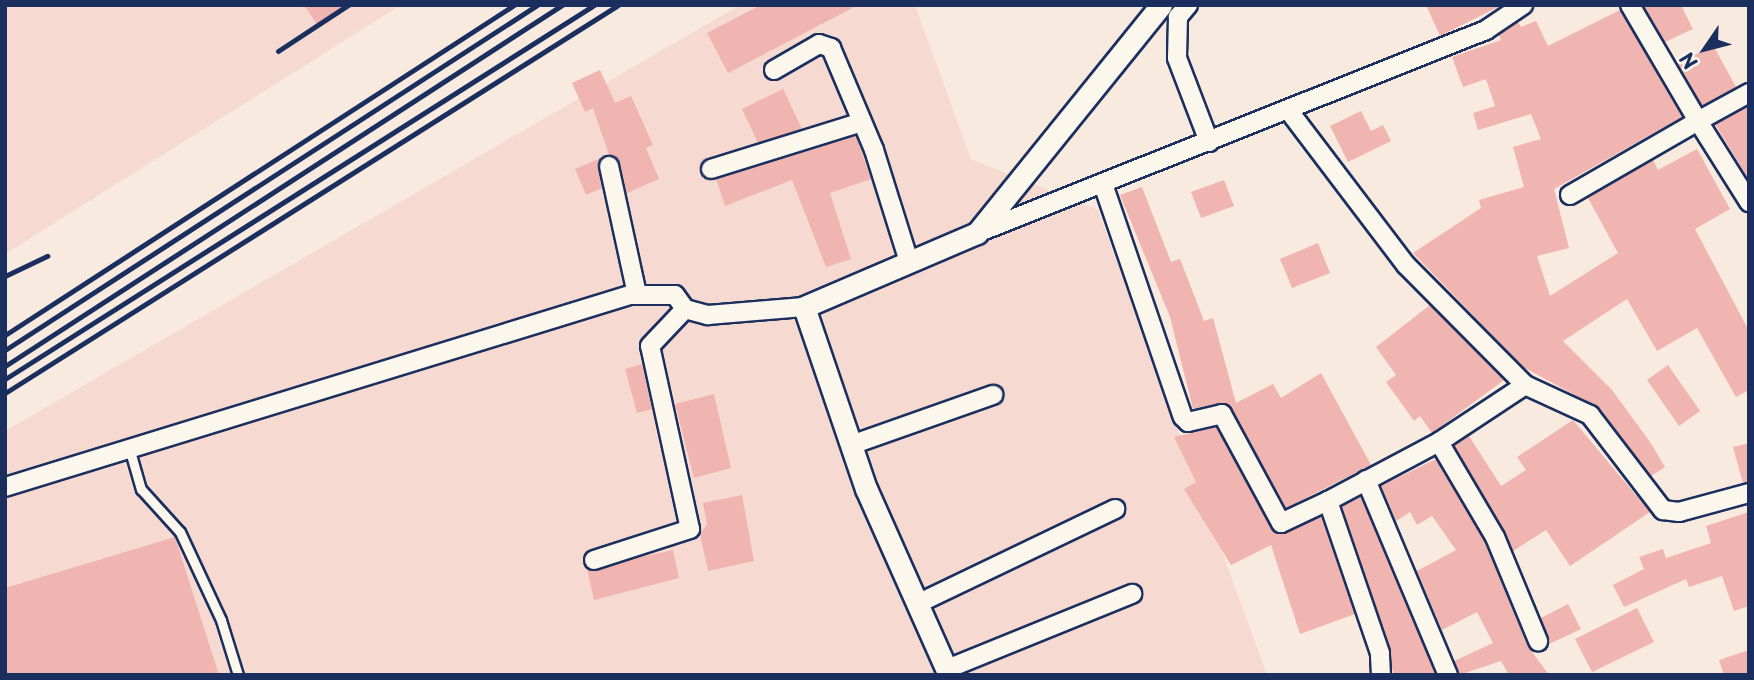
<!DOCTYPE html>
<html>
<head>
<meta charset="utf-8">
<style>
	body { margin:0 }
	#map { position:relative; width:1754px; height:680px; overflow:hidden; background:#f9eae0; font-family:"Playpen Sans",sans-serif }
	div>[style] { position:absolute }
	.built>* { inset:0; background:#f6dad2 }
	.building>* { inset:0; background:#f0b4b1 }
	.roads { filter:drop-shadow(2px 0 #1b2f5e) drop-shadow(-2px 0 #1b2f5e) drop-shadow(0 2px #1b2f5e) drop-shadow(0 -2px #1b2f5e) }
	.service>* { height:9px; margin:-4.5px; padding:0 4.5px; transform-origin:4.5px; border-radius:4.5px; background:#fbf7ec }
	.minor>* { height:18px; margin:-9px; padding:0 9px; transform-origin:9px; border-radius:9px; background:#fbf7ec }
	.tertiary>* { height:21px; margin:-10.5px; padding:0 10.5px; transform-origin:10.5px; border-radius:10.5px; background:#fbf7ec }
	.rail>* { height:5px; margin:-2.5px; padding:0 2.5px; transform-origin:2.5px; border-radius:2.5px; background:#1b2f5e }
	span { translate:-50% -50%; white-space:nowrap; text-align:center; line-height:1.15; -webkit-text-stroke:5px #fbf7ec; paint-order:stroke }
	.frame { position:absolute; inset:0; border:7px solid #1b2f5e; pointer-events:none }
	.north { position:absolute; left:1670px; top:14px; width:70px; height:70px; -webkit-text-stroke:5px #fbf7ec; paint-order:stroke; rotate:235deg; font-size:19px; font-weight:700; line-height:28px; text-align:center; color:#1b2f5e }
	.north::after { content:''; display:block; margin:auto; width:24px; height:32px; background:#1b2f5e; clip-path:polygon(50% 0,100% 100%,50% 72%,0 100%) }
</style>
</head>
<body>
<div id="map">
	<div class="built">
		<div style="clip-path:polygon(5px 5px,401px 5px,5px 254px)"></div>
		<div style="clip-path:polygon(740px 5px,915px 5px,971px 159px,1098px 210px,1267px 675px,5px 675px,5px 431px)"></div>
	</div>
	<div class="building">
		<div style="clip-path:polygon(304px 5px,346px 5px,317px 24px)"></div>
		<div style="clip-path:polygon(761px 5px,858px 5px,728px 73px,707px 33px)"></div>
		<div style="clip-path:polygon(1426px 5px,1502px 5px,1440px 36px)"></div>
		<div style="clip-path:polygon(1643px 5px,1681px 5px,1693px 29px,1665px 42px)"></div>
		<div style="clip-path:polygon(1620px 10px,1682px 117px,1554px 189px,1569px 248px,1537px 256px,1550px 296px,1618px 253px,1588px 198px,1653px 160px,1658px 170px,1697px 149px,1730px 209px,1695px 229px,1749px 331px,1749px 390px,1736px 397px,1697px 328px,1657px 351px,1627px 299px,1563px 341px,1612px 390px,1650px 442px,1665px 467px,1651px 476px,1599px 408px,1523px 367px,1413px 253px,1481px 208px,1479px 200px,1524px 187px,1513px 147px,1541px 139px,1531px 114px,1478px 130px,1473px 113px,1495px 106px,1486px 79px,1463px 87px,1452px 57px,1501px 40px,1499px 35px,1518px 22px,1521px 27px,1536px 21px,1548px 46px)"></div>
		<div style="clip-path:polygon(1713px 45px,1736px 87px,1702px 106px,1678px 64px)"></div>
		<div style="clip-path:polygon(600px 70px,615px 103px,631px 96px,653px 145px,646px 148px,659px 179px,627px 193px,620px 163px,609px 155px,593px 108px,585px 112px,572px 83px)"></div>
		<div style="clip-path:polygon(783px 89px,802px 129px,758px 143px,742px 109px)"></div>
		<div style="clip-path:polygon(1746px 107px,1749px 112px,1749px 180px,1715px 124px)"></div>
		<div style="clip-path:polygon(1361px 111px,1371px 131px,1383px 125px,1391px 141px,1348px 162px,1330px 126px)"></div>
		<div style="clip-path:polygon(856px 136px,871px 179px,830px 193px,851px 259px,826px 267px,792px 180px,725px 206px,716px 179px)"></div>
		<div style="clip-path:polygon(601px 158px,602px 188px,586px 195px,575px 169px)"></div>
		<div style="clip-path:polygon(1224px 180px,1234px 206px,1201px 218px,1191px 192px)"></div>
		<div style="clip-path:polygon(1142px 187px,1171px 262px,1180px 259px,1204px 321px,1213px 318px,1236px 403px,1273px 384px,1281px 398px,1321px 373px,1371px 465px,1286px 508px,1231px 408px,1220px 403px,1193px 409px,1170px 317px,1120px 195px)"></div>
		<div style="clip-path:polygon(1318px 243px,1330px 273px,1292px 288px,1280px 259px)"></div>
		<div style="clip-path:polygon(1430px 305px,1504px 380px,1432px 433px,1420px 416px,1414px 421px,1386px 382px,1396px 375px,1376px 347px)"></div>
		<div style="clip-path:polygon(642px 364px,652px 409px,637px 413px,625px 369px)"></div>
		<div style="clip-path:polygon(1668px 365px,1700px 411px,1679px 426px,1647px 380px)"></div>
		<div style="clip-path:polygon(714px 394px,731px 468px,694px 478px,675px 404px)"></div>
		<div style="clip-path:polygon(1573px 420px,1650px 512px,1570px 566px,1546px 530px,1513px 551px,1454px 446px,1469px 436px,1501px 486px,1526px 470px,1517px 457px)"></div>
		<div style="clip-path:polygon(1216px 427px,1274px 532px,1321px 517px,1355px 614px,1300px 634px,1271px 545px,1231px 565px,1184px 489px,1196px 482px,1174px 437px)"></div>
		<div style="clip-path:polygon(1749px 443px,1749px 482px,1743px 483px,1733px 447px)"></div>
		<div style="clip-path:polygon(1436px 459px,1485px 542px,1527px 645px,1549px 675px,1509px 675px,1501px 661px,1459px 675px,1454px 661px,1493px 643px,1477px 612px,1442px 630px,1417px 571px,1456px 550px,1432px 516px,1417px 525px,1410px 512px,1396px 521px,1381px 486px)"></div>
		<div style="clip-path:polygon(742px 495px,754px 561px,708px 571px,700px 534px,707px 524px,703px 503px)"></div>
		<div style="clip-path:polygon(1361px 497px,1436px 675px,1394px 675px,1342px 506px)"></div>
		<div style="clip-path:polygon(1749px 512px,1749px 606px,1734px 611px,1722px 576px,1689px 587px,1686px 579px,1624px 607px,1613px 585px,1644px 569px,1639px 557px,1663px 549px,1666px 558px,1711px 543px,1706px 526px)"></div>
		<div style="clip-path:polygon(175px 537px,219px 675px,5px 675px,5px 588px)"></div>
		<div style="clip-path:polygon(673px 550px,679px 578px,594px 600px,587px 569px)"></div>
		<div style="clip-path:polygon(1568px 604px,1581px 629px,1549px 644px,1541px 618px)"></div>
		<div style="clip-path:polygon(1637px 608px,1654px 642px,1592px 672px,1575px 639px)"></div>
		<div style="clip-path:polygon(1749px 650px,1749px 675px,1724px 675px,1719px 660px)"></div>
	</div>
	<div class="roads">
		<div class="service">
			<div style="left:130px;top:451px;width:40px;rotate:74deg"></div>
			<div style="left:141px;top:489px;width:58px;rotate:47.8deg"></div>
			<div style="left:180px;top:532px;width:97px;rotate:65deg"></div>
			<div style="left:221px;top:620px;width:58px;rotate:72.8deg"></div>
		</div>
		<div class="minor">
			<div style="left:1188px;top:5px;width:16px;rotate:130deg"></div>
			<div style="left:1178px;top:17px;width:41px;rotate:91.4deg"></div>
			<div style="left:1177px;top:58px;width:90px;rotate:69.1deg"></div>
			<div style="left:1630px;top:5px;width:134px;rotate:59.6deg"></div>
			<div style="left:1698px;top:121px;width:58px;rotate:-28.8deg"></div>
			<div style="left:774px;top:70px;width:52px;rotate:-30deg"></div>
			<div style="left:819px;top:44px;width:13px;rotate:18deg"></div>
			<div style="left:831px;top:48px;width:111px;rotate:67.1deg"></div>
			<div style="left:874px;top:150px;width:117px;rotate:72.6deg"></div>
			<div style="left:1289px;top:111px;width:193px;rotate:52.8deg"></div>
			<div style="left:1406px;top:265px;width:169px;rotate:45.2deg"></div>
			<div style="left:1525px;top:385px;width:72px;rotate:24.8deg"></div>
			<div style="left:1590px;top:415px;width:120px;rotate:52.5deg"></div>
			<div style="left:1663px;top:510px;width:16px;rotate:7deg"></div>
			<div style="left:1679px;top:512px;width:73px;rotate:-15.2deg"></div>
			<div style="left:609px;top:166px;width:131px;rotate:77.7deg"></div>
			<div style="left:711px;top:169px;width:158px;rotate:-17.3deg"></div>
			<div style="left:1103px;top:184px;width:246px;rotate:71.1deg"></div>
			<div style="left:1183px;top:417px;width:7px;rotate:45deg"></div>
			<div style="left:1188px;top:422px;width:35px;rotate:-13deg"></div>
			<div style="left:1222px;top:414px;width:124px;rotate:61.6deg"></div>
			<div style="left:1281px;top:523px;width:52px;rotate:-25.1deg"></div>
			<div style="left:1570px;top:195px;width:148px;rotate:-30deg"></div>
			<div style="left:1698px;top:121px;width:96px;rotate:57.8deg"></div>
			<div style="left:977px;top:233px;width:548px;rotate:-21.74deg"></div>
			<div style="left:1486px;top:30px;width:45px;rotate:-34deg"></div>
			<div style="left:1439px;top:442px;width:110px;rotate:59.5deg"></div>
			<div style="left:1495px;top:537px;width:113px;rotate:67.5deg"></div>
			<div style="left:851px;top:445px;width:151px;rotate:-19.4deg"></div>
			<div style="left:1366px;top:480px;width:212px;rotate:67.2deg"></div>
			<div style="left:5px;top:487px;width:654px;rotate:-17.08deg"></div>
			<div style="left:630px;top:295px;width:45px"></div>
			<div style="left:675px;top:295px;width:17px;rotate:54deg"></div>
			<div style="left:685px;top:309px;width:24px;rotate:15deg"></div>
			<div style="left:708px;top:315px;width:96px;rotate:-4.8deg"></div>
			<div style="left:594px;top:560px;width:101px;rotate:-17.9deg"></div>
			<div style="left:690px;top:529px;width:187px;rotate:-102.3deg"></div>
			<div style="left:650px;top:346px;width:51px;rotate:-46.6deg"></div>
			<div style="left:917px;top:604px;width:220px;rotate:-25.6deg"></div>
			<div style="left:947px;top:669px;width:200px;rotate:-22.1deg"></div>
			<div style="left:1381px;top:675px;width:22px;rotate:-93deg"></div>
			<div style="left:1380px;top:653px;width:161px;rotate:-108.9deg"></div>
			<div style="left:1328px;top:501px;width:126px;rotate:-28deg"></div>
			<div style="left:1439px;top:442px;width:103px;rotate:-33.5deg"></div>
		</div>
		<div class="tertiary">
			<div style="left:949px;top:675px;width:204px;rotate:-114deg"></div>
			<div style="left:866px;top:489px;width:192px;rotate:-108.8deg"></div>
			<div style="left:804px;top:307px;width:188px;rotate:-23.2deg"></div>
			<div style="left:977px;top:233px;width:293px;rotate:-51.1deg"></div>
		</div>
	</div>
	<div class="rail">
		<div style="left:278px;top:51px;width:84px;rotate:-33.3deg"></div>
		<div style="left:5px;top:276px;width:47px;rotate:-25.5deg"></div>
		<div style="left:5px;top:335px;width:607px;rotate:-32.96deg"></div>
		<div style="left:5px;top:350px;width:634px;rotate:-32.96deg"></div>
		<div style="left:5px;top:366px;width:664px;rotate:-32.95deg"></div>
		<div style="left:5px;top:379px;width:698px;rotate:-32.41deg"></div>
		<div style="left:5px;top:393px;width:725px;rotate:-32.33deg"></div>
	</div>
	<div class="frame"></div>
	<div class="north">N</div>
</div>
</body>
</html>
